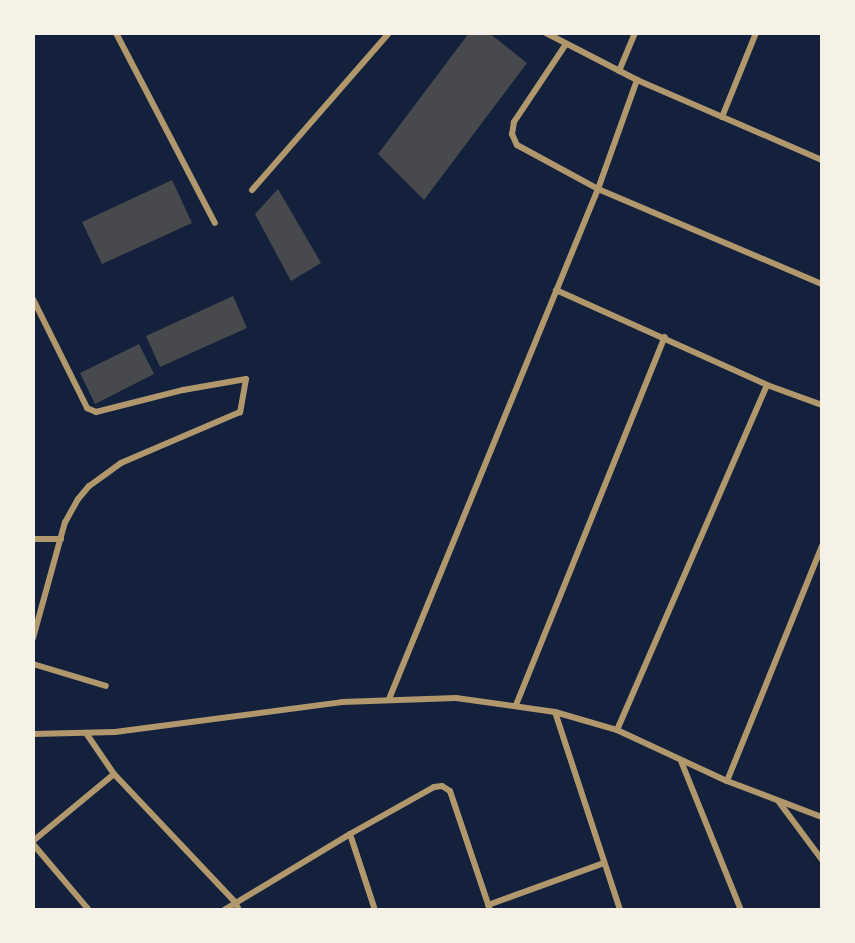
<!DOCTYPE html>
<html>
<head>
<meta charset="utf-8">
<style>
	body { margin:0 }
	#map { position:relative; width:855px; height:943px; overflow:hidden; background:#14213d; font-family:Inter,sans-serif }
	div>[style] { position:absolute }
	.building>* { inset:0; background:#48494c }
	.minor>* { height:6px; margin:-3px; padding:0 3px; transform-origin:3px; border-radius:3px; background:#b1986c }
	span { translate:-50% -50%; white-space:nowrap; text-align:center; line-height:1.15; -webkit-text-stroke:5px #f6f1e7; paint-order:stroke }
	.frame { position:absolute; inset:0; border:35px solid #f6f1e7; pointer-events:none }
</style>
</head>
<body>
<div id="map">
	<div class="building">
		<div style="clip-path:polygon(469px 33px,489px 33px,527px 63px,424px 200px,378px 154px)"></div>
		<div style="clip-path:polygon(172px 180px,192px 223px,102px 264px,82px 222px)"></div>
		<div style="clip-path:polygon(278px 189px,321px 263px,291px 281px,255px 214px)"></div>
		<div style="clip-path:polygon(233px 296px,247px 328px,160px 367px,146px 336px)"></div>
		<div style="clip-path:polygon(139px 344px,154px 374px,95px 404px,80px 373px)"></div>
	</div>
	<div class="minor">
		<div style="left:116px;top:33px;width:214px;rotate:62.5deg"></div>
		<div style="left:546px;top:33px;width:102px;rotate:27.3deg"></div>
		<div style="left:637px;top:80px;width:202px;rotate:23.4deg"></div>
		<div style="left:566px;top:44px;width:94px;rotate:123.7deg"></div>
		<div style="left:514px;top:122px;width:12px;rotate:99deg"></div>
		<div style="left:512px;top:134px;width:12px;rotate:66deg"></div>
		<div style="left:517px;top:145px;width:92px;rotate:28.5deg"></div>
		<div style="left:598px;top:189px;width:116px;rotate:-70.3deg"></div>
		<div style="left:619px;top:71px;width:41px;rotate:-67.2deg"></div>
		<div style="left:722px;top:117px;width:91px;rotate:-68deg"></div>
		<div style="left:252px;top:190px;width:208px;rotate:-48.9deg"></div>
		<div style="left:556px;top:290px;width:231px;rotate:24.2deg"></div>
		<div style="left:767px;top:385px;width:59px;rotate:20deg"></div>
		<div style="left:33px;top:299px;width:122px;rotate:63.6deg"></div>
		<div style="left:87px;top:408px;width:10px;rotate:24deg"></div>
		<div style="left:96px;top:412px;width:90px;rotate:-14.2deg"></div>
		<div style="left:183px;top:390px;width:64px;rotate:-9.9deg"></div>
		<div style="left:246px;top:379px;width:34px;rotate:100deg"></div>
		<div style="left:240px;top:412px;width:129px;rotate:156.8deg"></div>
		<div style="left:121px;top:463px;width:39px;rotate:144deg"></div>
		<div style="left:89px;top:486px;width:17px;rotate:130deg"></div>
		<div style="left:78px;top:499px;width:26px;rotate:119deg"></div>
		<div style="left:65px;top:522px;width:120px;rotate:105.4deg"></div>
		<div style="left:33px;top:539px;width:28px"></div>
		<div style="left:33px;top:664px;width:76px;rotate:16.8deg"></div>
		<div style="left:389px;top:699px;width:551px;rotate:-67.72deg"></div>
		<div style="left:598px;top:189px;width:243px;rotate:23deg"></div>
		<div style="left:516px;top:705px;width:397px;rotate:-68deg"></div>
		<div style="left:555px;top:712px;width:208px;rotate:71.8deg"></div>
		<div style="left:617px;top:730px;width:376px;rotate:-66.5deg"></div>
		<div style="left:86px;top:733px;width:50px;rotate:55.7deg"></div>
		<div style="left:33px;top:734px;width:82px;rotate:-1.4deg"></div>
		<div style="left:115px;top:732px;width:229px;rotate:-7.5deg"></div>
		<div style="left:342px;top:702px;width:114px;rotate:-2deg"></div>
		<div style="left:456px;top:698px;width:100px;rotate:8deg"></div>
		<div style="left:555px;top:712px;width:65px;rotate:16.2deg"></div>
		<div style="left:617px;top:730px;width:121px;rotate:24.9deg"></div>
		<div style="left:727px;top:781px;width:253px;rotate:-68deg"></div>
		<div style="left:681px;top:761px;width:161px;rotate:68.1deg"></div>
		<div style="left:727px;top:781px;width:102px;rotate:20.8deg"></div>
		<div style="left:779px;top:802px;width:72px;rotate:53.4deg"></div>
		<div style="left:350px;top:834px;width:80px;rotate:71.8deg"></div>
		<div style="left:33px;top:841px;width:105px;rotate:-39.6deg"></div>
		<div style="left:114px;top:774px;width:176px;rotate:46.6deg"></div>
		<div style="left:235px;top:902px;width:9px;rotate:63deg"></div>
		<div style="left:33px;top:844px;width:87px;rotate:49.7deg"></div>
		<div style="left:488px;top:905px;width:123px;rotate:-19.9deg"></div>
		<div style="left:224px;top:910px;width:147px;rotate:-31.1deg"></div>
		<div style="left:350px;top:834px;width:96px;rotate:-29.2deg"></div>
		<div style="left:434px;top:787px;width:8px;rotate:-7deg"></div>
		<div style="left:442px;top:786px;width:9px;rotate:32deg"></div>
		<div style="left:450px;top:791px;width:126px;rotate:71.4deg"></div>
	</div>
	<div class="frame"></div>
</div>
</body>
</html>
